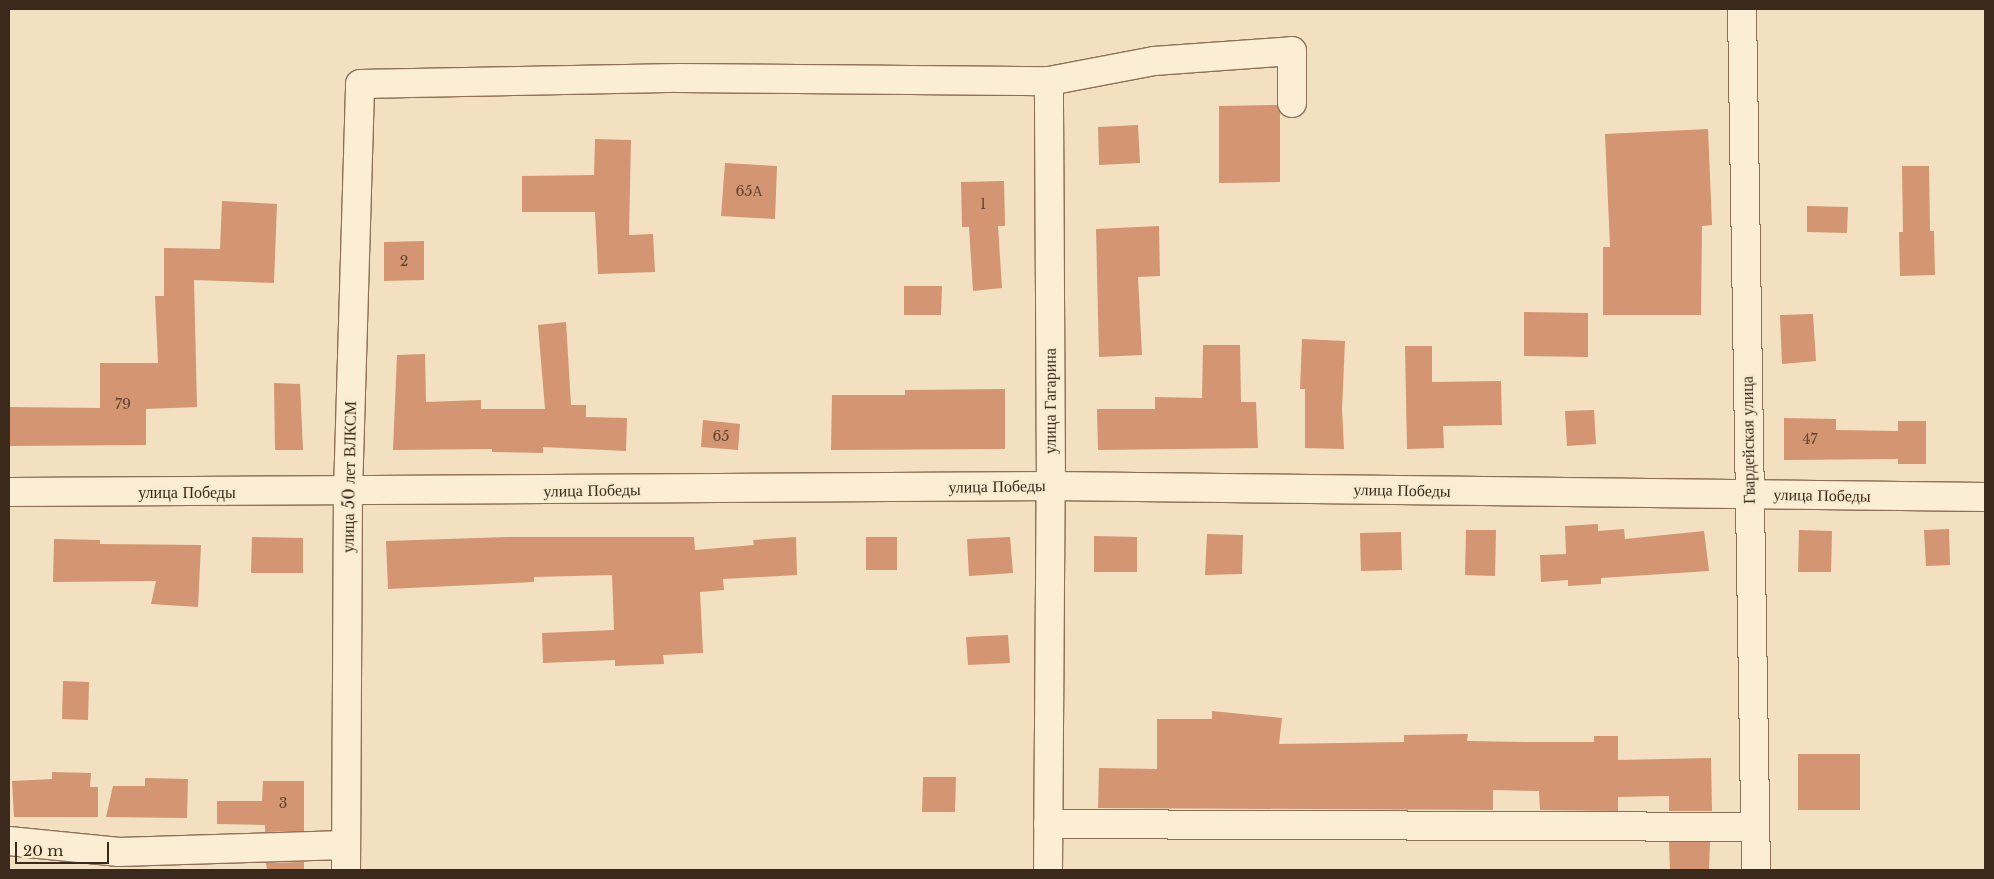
<!DOCTYPE html>
<html>
<head>
<meta charset="utf-8">
<style>
	body { margin:0 }
	#map { position:relative; width:1994px; height:879px; overflow:hidden; background:#f2e0c0; font-family:"Libre Baskerville",serif }
	div>[style] { position:absolute }
	.building>* { inset:0; background:#d49572 }
	.roads { filter:drop-shadow(1px 0 #8d7056) drop-shadow(-1px 0 #8d7056) drop-shadow(0 1px #8d7056) drop-shadow(0 -1px #8d7056) }
	.minor>* { height:28px; margin:-14px; padding:0 14px; transform-origin:14px; border-radius:14px; background:#fceed4 }
	span { translate:-50% -50%; white-space:nowrap; text-align:center; line-height:1.15; -webkit-text-stroke:5px #f9ebd0; paint-order:stroke }
	.number-label { font-size:14px; color:#614432 }
	.number-label span { -webkit-text-stroke-width:0 }
	.street-label { font-size:16px; color:#3b291c }
	.frame { position:absolute; inset:0; border:10px solid #3b291c; pointer-events:none }
	.scale { position:absolute; left:15px; top:842px; width:94px; height:22px; box-sizing:border-box; border:2px solid #3b291c; border-top:0; padding-left:6px; font-size:15px; line-height:18px; white-space:nowrap; color:#3b291c; -webkit-text-stroke:4px #f9ebd0; paint-order:stroke }
</style>
</head>
<body>
<div id="map">
	<div class="building">
		<div style="clip-path:polygon(1277px 105px,1280px 112px,1280px 182px,1219px 183px,1219px 106px)"></div>
		<div style="clip-path:polygon(1138px 125px,1140px 163px,1099px 165px,1098px 127px)"></div>
		<div style="clip-path:polygon(1708px 129px,1712px 225px,1702px 226px,1701px 315px,1603px 315px,1603px 247px,1610px 247px,1605px 134px)"></div>
		<div style="clip-path:polygon(595px 139px,631px 140px,629px 235px,653px 234px,655px 272px,598px 274px,595px 212px,522px 212px,522px 176px,594px 175px)"></div>
		<div style="clip-path:polygon(725px 163px,777px 166px,775px 219px,721px 216px)"></div>
		<div style="clip-path:polygon(1902px 166px,1929px 166px,1930px 231px,1934px 231px,1935px 275px,1900px 276px,1899px 232px,1903px 232px)"></div>
		<div style="clip-path:polygon(1004px 181px,1005px 226px,998px 226px,1002px 288px,973px 291px,969px 227px,962px 227px,961px 182px)"></div>
		<div style="clip-path:polygon(222px 201px,277px 204px,274px 283px,194px 280px,197px 407px,146px 409px,146px 445px,9px 446px,9px 407px,100px 408px,100px 363px,158px 363px,155px 296px,164px 296px,164px 248px,220px 249px)"></div>
		<div style="clip-path:polygon(1807px 206px,1848px 207px,1847px 233px,1807px 232px)"></div>
		<div style="clip-path:polygon(1159px 226px,1160px 276px,1138px 277px,1142px 355px,1099px 357px,1096px 229px)"></div>
		<div style="clip-path:polygon(424px 241px,424px 280px,384px 281px,384px 242px)"></div>
		<div style="clip-path:polygon(904px 286px,942px 286px,941px 315px,904px 315px)"></div>
		<div style="clip-path:polygon(1524px 312px,1588px 313px,1588px 357px,1524px 356px)"></div>
		<div style="clip-path:polygon(1813px 314px,1816px 361px,1782px 364px,1780px 315px)"></div>
		<div style="clip-path:polygon(566px 322px,571px 405px,586px 405px,586px 417px,627px 418px,626px 451px,543px 447px,543px 453px,492px 452px,492px 449px,393px 450px,397px 355px,425px 354px,426px 402px,481px 400px,481px 409px,545px 409px,538px 325px)"></div>
		<div style="clip-path:polygon(1302px 339px,1345px 341px,1342px 409px,1344px 449px,1305px 448px,1305px 389px,1300px 389px)"></div>
		<div style="clip-path:polygon(1203px 345px,1240px 345px,1241px 402px,1256px 402px,1258px 448px,1098px 450px,1097px 409px,1155px 409px,1155px 397px,1202px 398px)"></div>
		<div style="clip-path:polygon(1405px 346px,1432px 346px,1432px 382px,1501px 381px,1502px 425px,1443px 426px,1444px 448px,1407px 449px)"></div>
		<div style="clip-path:polygon(274px 383px,300px 384px,303px 450px,275px 450px)"></div>
		<div style="clip-path:polygon(1005px 389px,1005px 449px,831px 450px,832px 395px,905px 395px,905px 390px)"></div>
		<div style="clip-path:polygon(1594px 410px,1596px 444px,1567px 446px,1565px 411px)"></div>
		<div style="clip-path:polygon(1784px 418px,1836px 419px,1836px 430px,1898px 431px,1898px 421px,1926px 421px,1926px 464px,1898px 464px,1898px 459px,1784px 460px)"></div>
		<div style="clip-path:polygon(703px 420px,740px 424px,738px 450px,701px 447px)"></div>
		<div style="clip-path:polygon(1598px 524px,1598px 531px,1624px 529px,1625px 539px,1704px 531px,1709px 571px,1601px 578px,1601px 584px,1568px 586px,1568px 580px,1541px 582px,1540px 555px,1566px 554px,1565px 526px)"></div>
		<div style="clip-path:polygon(1949px 529px,1950px 565px,1926px 566px,1924px 530px)"></div>
		<div style="clip-path:polygon(1466px 530px,1496px 530px,1495px 576px,1465px 575px)"></div>
		<div style="clip-path:polygon(1799px 530px,1832px 531px,1831px 572px,1798px 572px)"></div>
		<div style="clip-path:polygon(1401px 532px,1402px 570px,1361px 571px,1360px 533px)"></div>
		<div style="clip-path:polygon(1207px 534px,1243px 535px,1242px 574px,1205px 575px)"></div>
		<div style="clip-path:polygon(1094px 536px,1137px 537px,1137px 572px,1094px 572px)"></div>
		<div style="clip-path:polygon(252px 537px,303px 538px,303px 573px,251px 573px)"></div>
		<div style="clip-path:polygon(508px 537px,694px 537px,695px 550px,754px 545px,753px 540px,796px 537px,797px 575px,723px 579px,724px 590px,700px 592px,703px 653px,663px 655px,664px 664px,615px 666px,615px 660px,543px 663px,542px 633px,614px 630px,612px 575px,534px 577px,534px 582px,388px 589px,386px 541px)"></div>
		<div style="clip-path:polygon(866px 537px,897px 537px,897px 570px,866px 570px)"></div>
		<div style="clip-path:polygon(1010px 537px,1013px 573px,969px 576px,967px 539px)"></div>
		<div style="clip-path:polygon(54px 539px,100px 540px,100px 544px,201px 545px,198px 607px,151px 604px,156px 581px,53px 582px)"></div>
		<div style="clip-path:polygon(1008px 635px,1010px 663px,968px 665px,966px 637px)"></div>
		<div style="clip-path:polygon(63px 681px,89px 682px,88px 720px,62px 719px)"></div>
		<div style="clip-path:polygon(1212px 711px,1282px 718px,1279px 744px,1404px 742px,1404px 735px,1468px 734px,1467px 741px,1527px 742px,1594px 742px,1594px 736px,1618px 736px,1618px 760px,1711px 758px,1712px 811px,1669px 811px,1669px 796px,1618px 797px,1618px 811px,1540px 810px,1539px 791px,1493px 790px,1493px 810px,1098px 808px,1099px 768px,1157px 769px,1157px 719px,1212px 719px)"></div>
		<div style="clip-path:polygon(1798px 754px,1860px 754px,1860px 810px,1798px 810px)"></div>
		<div style="clip-path:polygon(52px 772px,91px 773px,90px 787px,98px 787px,98px 817px,14px 817px,12px 781px,52px 779px)"></div>
		<div style="clip-path:polygon(923px 777px,956px 777px,955px 812px,922px 812px)"></div>
		<div style="clip-path:polygon(145px 778px,188px 779px,187px 818px,106px 817px,113px 786px,145px 786px)"></div>
		<div style="clip-path:polygon(263px 781px,304px 781px,304px 831px,265px 832px,265px 825px,217px 824px,217px 801px,262px 801px)"></div>
		<div style="clip-path:polygon(1669px 842px,1710px 842px,1709px 870px,1670px 870px)"></div>
		<div style="clip-path:polygon(304px 862px,304px 870px,267px 870px,266px 863px)"></div>
	</div>
	<div class="roads">
		<div class="minor">
			<div style="left:1742px;top:9px;width:861px;rotate:89.07deg"></div>
			<div style="left:9px;top:492px;width:1042px;rotate:-0.33deg"></div>
			<div style="left:1051px;top:486px;width:934px;rotate:0.67deg"></div>
			<div style="left:1048px;top:824px;width:707px;rotate:0.24deg"></div>
			<div style="left:9px;top:841px;width:111px;rotate:5.7deg"></div>
			<div style="left:119px;top:852px;width:226px;rotate:-1.8deg"></div>
			<div style="left:346px;top:870px;width:377px;rotate:-89.7deg"></div>
			<div style="left:348px;top:493px;width:409px;rotate:-88.3deg"></div>
			<div style="left:360px;top:84px;width:319px;rotate:-1.1deg"></div>
			<div style="left:679px;top:78px;width:370px;rotate:0.5deg"></div>
			<div style="left:1049px;top:81px;width:107px;rotate:-10.8deg"></div>
			<div style="left:1154px;top:61px;width:138px;rotate:-4.1deg"></div>
			<div style="left:1292px;top:51px;width:52px;rotate:90deg"></div>
			<div style="left:1048px;top:870px;width:384px;rotate:-89.6deg"></div>
			<div style="left:1051px;top:486px;width:405px;rotate:-90.3deg"></div>
		</div>
	</div>
	<div class="number-label">
		<span style="left:749px;top:191px">65А</span>
		<span style="left:983px;top:204px">1</span>
		<span style="left:404px;top:261px">2</span>
		<span style="left:123px;top:404px">79</span>
		<span style="left:721px;top:436px">65</span>
		<span style="left:1810px;top:439px">47</span>
		<span style="left:283px;top:803px">3</span>
	</div>
	<div class="street-label">
		<span style="left:1050px;top:401px;rotate:-90deg">улица Гагарина</span>
		<span style="left:1748px;top:440px;rotate:-91deg">Гвардейская улица</span>
		<span style="left:349px;top:477px;rotate:-89deg">улица 50 лет ВЛКСМ</span>
		<span style="left:997px;top:486px;rotate:-1deg">улица Победы</span>
		<span style="left:592px;top:490px;rotate:-1deg">улица Победы</span>
		<span style="left:1402px;top:490px;rotate:1deg">улица Победы</span>
		<span style="left:187px;top:492px">улица Победы</span>
		<span style="left:1822px;top:495px;rotate:1deg">улица Победы</span>
	</div>
	<div class="frame"></div>
	<div class="scale">20 m</div>
</div>
</body>
</html>
